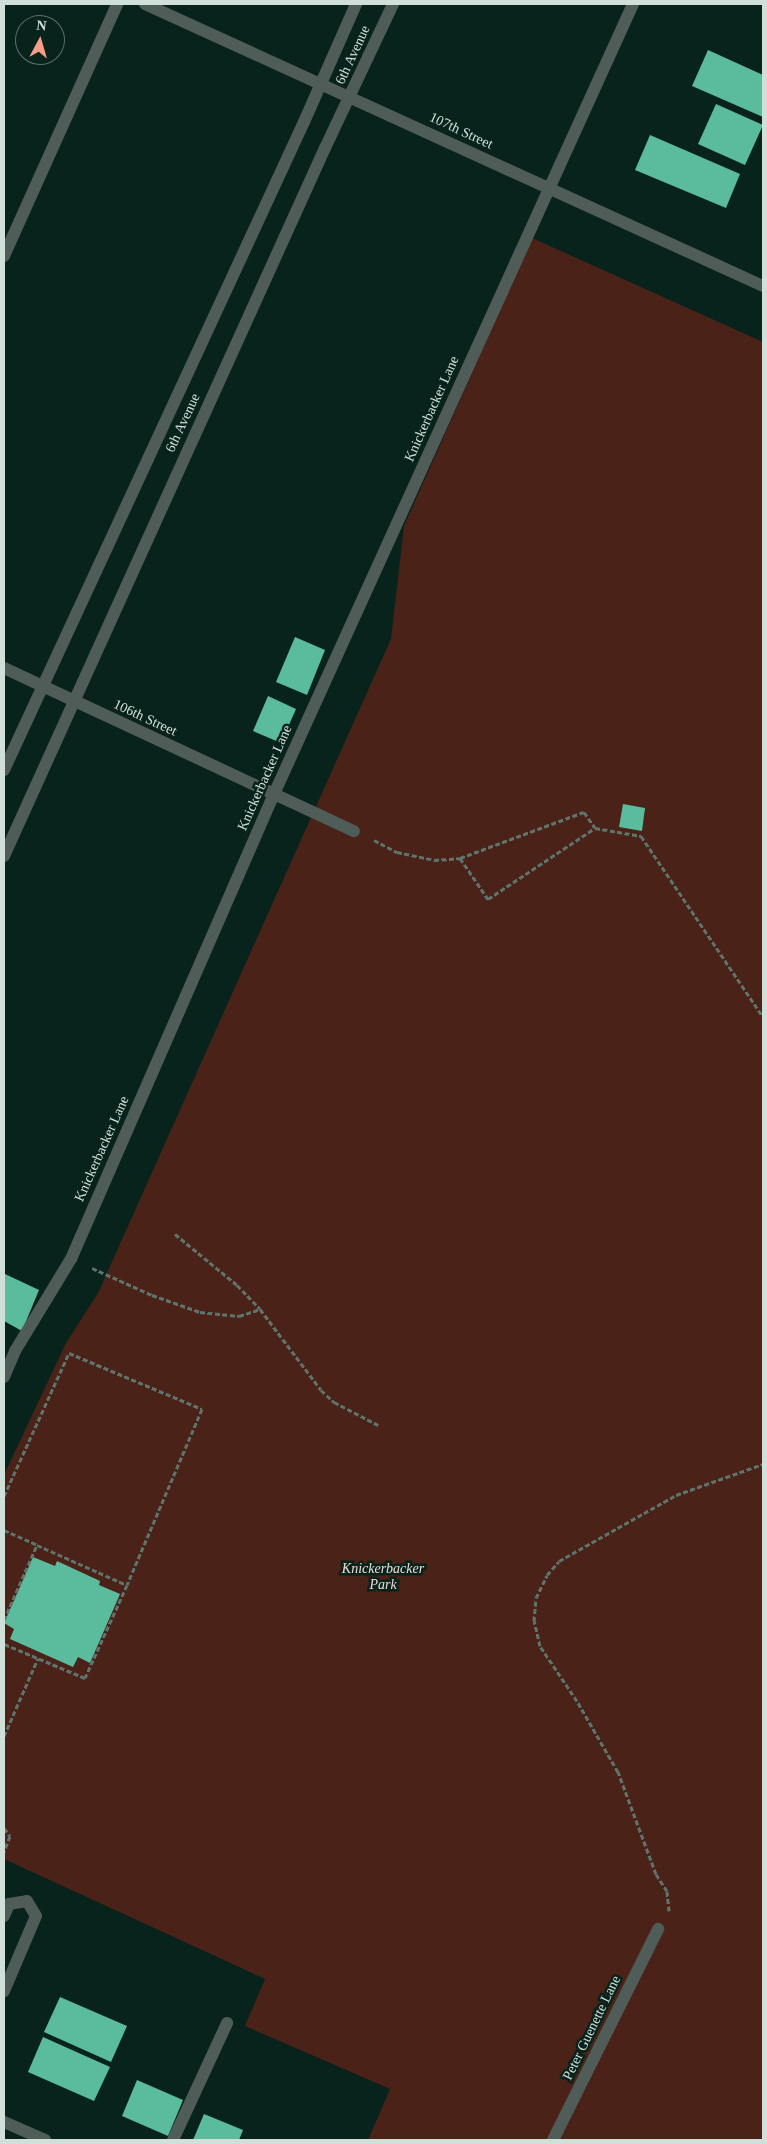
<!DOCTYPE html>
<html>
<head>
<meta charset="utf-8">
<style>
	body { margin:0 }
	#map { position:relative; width:767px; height:2144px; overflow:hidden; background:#08231b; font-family:"Times New Roman",serif }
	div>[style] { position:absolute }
	.green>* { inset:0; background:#4a2218 }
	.building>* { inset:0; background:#5bbc9d }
	.path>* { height:3px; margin-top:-1.5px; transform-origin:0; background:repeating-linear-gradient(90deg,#5e746d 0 5px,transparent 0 7.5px) }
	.minor>* { height:12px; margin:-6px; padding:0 6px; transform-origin:6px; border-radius:6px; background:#505c57 }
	span { translate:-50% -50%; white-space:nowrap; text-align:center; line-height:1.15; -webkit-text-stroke:5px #08231b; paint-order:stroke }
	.street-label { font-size:14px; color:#d0e0d9 }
	.park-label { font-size:14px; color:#f2dbd5; font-style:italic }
	.frame { position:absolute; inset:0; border:5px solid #d0e0d9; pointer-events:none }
	.north { position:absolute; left:15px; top:15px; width:50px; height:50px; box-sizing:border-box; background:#08231b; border:1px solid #586f67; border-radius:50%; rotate:6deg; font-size:14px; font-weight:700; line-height:20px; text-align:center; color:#d0e0d9 }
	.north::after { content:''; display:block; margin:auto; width:18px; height:22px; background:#f49e89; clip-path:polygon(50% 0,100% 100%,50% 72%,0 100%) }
</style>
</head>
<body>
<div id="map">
	<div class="green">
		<div style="clip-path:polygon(532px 238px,763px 342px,763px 2140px,368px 2140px,390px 2089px,245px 2026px,265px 1979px,4px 1859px,4px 1475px,66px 1343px,98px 1293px,391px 639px,404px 526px)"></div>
	</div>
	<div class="building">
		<div style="clip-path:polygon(708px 50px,763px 75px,763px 117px,692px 86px)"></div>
		<div style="clip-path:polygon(716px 104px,763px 125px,745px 165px,698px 144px)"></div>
		<div style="clip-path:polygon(650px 135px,740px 174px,726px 208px,635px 170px)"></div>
		<div style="clip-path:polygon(295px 637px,325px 650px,307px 695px,276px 682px)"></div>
		<div style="clip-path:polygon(268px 696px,296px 709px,281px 743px,253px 731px)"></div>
		<div style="clip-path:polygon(623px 804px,645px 808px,642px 831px,619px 827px)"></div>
		<div style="clip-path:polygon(5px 1274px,39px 1290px,22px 1331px,4px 1321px)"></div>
		<div style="clip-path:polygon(33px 1557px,55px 1566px,57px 1561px,100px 1581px,99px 1585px,120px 1594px,90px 1663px,78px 1657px,73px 1667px,10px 1639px,14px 1629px,4px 1623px)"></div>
		<div style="clip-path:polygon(60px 1997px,127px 2026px,111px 2062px,44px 2032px)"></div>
		<div style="clip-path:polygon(43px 2037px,110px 2067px,94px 2101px,28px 2072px)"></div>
		<div style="clip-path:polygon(137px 2080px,183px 2100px,168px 2136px,122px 2116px)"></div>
		<div style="clip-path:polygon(204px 2114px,243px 2130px,239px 2140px,193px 2140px)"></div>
	</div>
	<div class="path">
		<div style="left:374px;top:840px;width:26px;rotate:28deg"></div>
		<div style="left:397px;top:852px;width:38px;rotate:12deg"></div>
		<div style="left:434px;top:860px;width:26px;rotate:-4deg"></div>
		<div style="left:460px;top:858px;width:132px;rotate:-20.4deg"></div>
		<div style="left:584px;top:812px;width:19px;rotate:55deg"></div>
		<div style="left:460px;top:858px;width:50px;rotate:55.7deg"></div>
		<div style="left:488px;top:899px;width:128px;rotate:-33.6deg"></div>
		<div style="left:595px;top:828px;width:47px;rotate:9.9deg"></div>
		<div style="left:641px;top:836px;width:218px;rotate:56deg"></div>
		<div style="left:175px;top:1234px;width:80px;rotate:39.4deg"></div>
		<div style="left:237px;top:1285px;width:33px;rotate:46deg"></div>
		<div style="left:260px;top:1309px;width:101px;rotate:53deg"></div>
		<div style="left:321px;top:1390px;width:18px;rotate:43deg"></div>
		<div style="left:334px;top:1402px;width:50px;rotate:27.6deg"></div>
		<div style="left:92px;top:1268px;width:66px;rotate:24.2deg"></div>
		<div style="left:152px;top:1295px;width:51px;rotate:19.5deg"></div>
		<div style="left:200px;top:1312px;width:39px;rotate:6deg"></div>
		<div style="left:239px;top:1316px;width:22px;rotate:-18deg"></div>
		<div style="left:4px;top:1496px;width:157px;rotate:-65.6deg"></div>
		<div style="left:69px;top:1353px;width:144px;rotate:22.8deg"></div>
		<div style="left:202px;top:1409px;width:191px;rotate:113.1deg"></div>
		<div style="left:4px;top:1530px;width:36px;rotate:24deg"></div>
		<div style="left:4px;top:1620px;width:82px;rotate:-66.3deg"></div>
		<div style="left:37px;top:1545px;width:98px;rotate:24deg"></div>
		<div style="left:127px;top:1585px;width:102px;rotate:114.3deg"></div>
		<div style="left:85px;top:1678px;width:88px;rotate:-157.2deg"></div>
		<div style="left:4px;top:1736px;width:85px;rotate:-66.4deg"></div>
		<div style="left:4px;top:1828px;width:10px;rotate:53deg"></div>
		<div style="left:10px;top:1836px;width:17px;rotate:111deg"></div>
		<div style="left:669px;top:1911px;width:20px;rotate:-96deg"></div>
		<div style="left:667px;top:1891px;width:20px;rotate:-123deg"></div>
		<div style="left:656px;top:1874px;width:109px;rotate:-110.4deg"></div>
		<div style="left:618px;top:1772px;width:82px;rotate:-120deg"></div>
		<div style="left:577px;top:1701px;width:66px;rotate:-123.9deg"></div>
		<div style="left:540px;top:1646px;width:26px;rotate:-103deg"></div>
		<div style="left:534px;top:1621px;width:23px;rotate:-85deg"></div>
		<div style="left:536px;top:1598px;width:25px;rotate:-64deg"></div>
		<div style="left:547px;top:1575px;width:18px;rotate:-49deg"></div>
		<div style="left:559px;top:1561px;width:134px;rotate:-29.4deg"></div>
		<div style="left:676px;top:1495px;width:92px;rotate:-19.6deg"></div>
	</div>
	<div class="minor">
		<div style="left:145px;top:4px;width:679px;rotate:24.53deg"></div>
		<div style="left:4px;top:256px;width:276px;rotate:-65.8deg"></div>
		<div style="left:4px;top:668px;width:386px;rotate:25deg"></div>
		<div style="left:4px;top:770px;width:714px;rotate:-65.16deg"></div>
		<div style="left:304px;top:122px;width:129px;rotate:-66.2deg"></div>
		<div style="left:4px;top:856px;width:777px;rotate:-65.61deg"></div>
		<div style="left:325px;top:148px;width:159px;rotate:-64.7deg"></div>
		<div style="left:4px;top:1377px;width:28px;rotate:-67deg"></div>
		<div style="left:15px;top:1351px;width:108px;rotate:-58.7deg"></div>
		<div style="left:71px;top:1259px;width:507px;rotate:-66.42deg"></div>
		<div style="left:274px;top:794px;width:868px;rotate:-65.56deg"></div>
		<div style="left:4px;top:1916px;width:13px;rotate:-67deg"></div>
		<div style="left:9px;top:1904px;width:18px;rotate:-9deg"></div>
		<div style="left:27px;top:1901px;width:17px;rotate:59deg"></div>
		<div style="left:36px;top:1916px;width:82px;rotate:113.1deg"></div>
		<div style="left:4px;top:2122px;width:45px;rotate:23.7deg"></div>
		<div style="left:173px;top:2140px;width:129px;rotate:-65.2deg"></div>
		<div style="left:553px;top:2140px;width:236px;rotate:-63.5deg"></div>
	</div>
	<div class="street-label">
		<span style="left:353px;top:55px;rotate:-65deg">6th Avenue</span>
		<span style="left:461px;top:131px;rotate:25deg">107th Street</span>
		<span style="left:432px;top:409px;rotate:-66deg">Knickerbacker Lane</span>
		<span style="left:183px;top:423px;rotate:-65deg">6th Avenue</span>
		<span style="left:145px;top:718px;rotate:25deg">106th Street</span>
		<span style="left:265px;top:778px;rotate:-66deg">Knickerbacker Lane</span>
		<span style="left:102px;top:1149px;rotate:-66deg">Knickerbacker Lane</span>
		<span style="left:592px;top:2028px;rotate:-64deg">Peter Guenette Lane</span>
	</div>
	<div class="park-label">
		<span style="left:383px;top:1577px">Knickerbacker<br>Park</span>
	</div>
	<div class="frame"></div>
	<div class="north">N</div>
</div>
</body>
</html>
